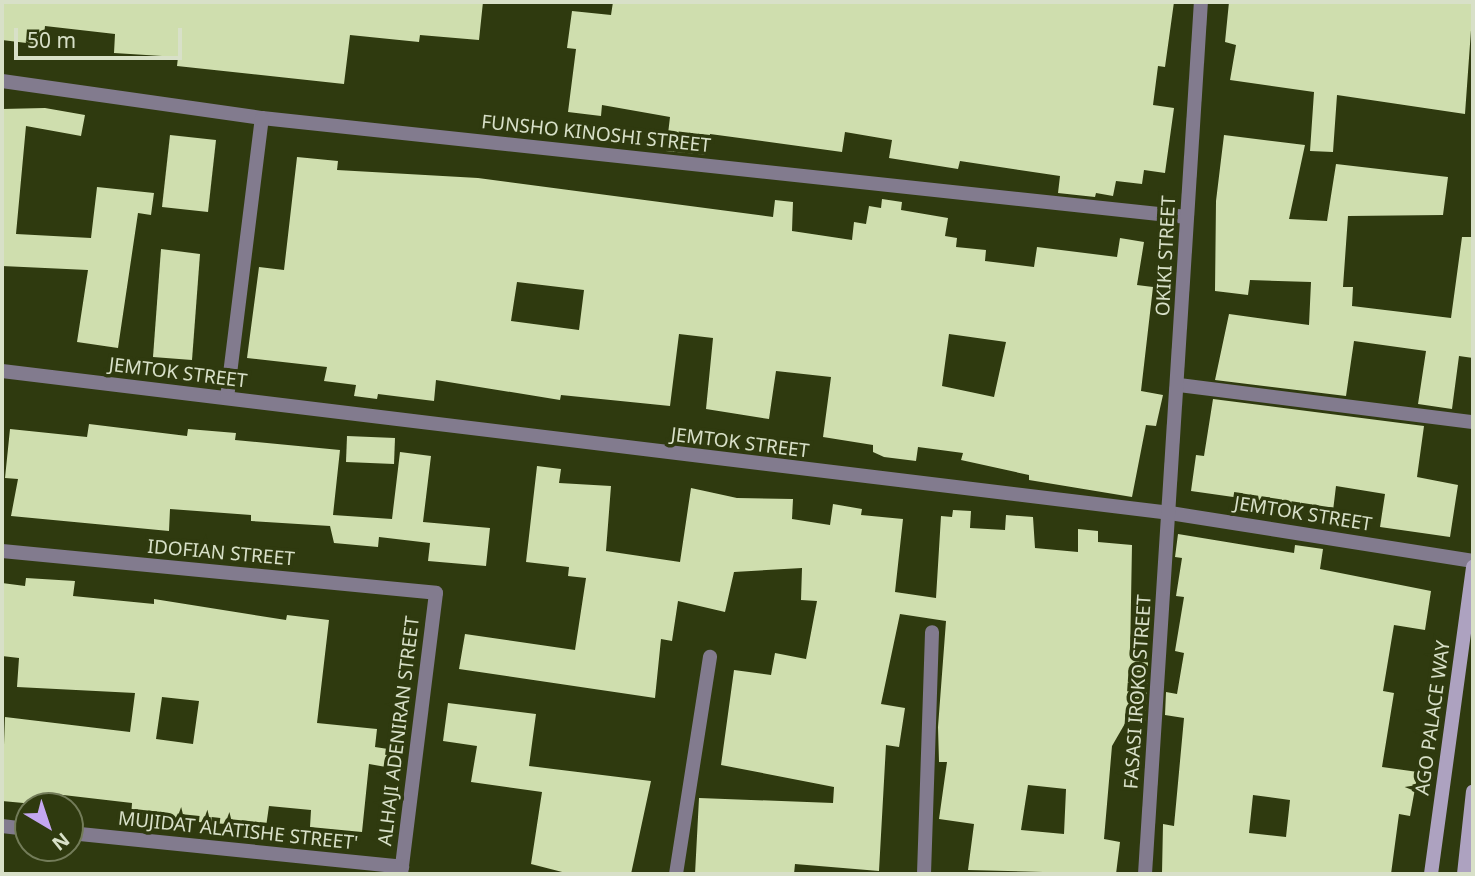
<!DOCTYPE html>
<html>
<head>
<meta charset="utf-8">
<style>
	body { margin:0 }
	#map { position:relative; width:1475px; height:876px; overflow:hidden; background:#2f3a0f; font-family:"Noto Sans",sans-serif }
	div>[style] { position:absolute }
	.building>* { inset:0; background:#cfdeae }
	.street>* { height:14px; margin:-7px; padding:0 7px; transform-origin:7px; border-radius:7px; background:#827b8e }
	.secondary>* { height:14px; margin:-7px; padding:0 7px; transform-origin:7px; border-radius:7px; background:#ada2c0 }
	span { translate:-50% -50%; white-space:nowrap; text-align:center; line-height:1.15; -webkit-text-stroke:7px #2f3a0f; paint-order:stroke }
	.street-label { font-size:19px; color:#d8e0c8 }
	.frame { position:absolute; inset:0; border:4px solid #d8e0c8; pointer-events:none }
	.north { position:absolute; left:14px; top:792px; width:70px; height:70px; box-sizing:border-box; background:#2f3a0f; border:2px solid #737c59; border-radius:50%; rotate:141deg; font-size:19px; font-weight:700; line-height:28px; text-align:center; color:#d8e0c8 }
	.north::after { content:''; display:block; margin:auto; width:24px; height:32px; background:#c4a7f1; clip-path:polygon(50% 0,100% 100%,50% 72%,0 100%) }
	.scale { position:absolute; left:14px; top:28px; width:168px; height:32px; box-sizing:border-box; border:4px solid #d8e0c8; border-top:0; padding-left:9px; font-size:21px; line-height:24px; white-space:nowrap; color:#d8e0c8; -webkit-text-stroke:5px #2f3a0f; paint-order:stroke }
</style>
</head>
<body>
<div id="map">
	<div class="building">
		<div style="clip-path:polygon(2px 2px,483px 2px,479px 40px,420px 35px,419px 42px,350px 35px,344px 84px,177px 66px,178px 57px,114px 53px,115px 34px,45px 26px,43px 45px,2px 40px)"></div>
		<div style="clip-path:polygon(613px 2px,1174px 2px,1165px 67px,1158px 66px,1153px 105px,1174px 108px,1165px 173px,1144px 170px,1142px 184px,1116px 181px,1113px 196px,1096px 193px,1095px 197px,1058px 193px,1060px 176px,960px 161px,958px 169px,889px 158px,892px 140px,845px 132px,842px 152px,710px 134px,708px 155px,666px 151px,670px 117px,602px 105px,601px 116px,568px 112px,576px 49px,567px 48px,572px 11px,611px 15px)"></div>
		<div style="clip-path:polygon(1229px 2px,1473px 2px,1465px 114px,1337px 95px,1333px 152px,1310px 151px,1314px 92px,1230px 80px,1236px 45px,1225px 42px)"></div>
		<div style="clip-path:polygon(45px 108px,85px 115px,81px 136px,26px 126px,16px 234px,91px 238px,97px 187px,154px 193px,151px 215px,138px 213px,118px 348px,77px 342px,88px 270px,2px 266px,2px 109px)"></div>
		<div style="clip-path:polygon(170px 135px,216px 140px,208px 212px,162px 207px)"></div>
		<div style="clip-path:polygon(1224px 135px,1305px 145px,1289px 219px,1327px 221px,1336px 164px,1448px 177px,1443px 215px,1348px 216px,1343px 287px,1353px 287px,1352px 306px,1451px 318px,1462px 237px,1473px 237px,1473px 358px,1459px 356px,1452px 409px,1418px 404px,1426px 351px,1354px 341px,1346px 396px,1215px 380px,1229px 314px,1309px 325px,1311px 282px,1250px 280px,1248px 295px,1215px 291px,1216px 201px)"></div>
		<div style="clip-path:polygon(evenodd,297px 157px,338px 161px,337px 170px,478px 178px,773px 217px,775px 200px,793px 202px,792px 231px,852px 240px,854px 222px,866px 224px,869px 206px,881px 208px,882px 199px,902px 202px,901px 210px,948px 218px,945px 236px,957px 238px,956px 247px,986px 250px,985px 261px,1034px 267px,1037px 247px,1117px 257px,1120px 238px,1144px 242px,1137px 285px,1153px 287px,1141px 391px,1163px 395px,1156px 426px,1146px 425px,1132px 497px,1029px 480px,1029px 475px,961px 460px,963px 453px,918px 447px,916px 461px,884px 457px,873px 452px,873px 445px,823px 437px,831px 377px,776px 371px,769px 419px,706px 409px,713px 338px,679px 334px,670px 406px,561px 395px,560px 400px,436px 380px,434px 401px,378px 394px,377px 399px,354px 396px,356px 385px,324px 381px,327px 367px,247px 358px,259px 267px,284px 270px,297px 157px,517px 282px,584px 290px,579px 330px,511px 321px,517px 282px,297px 157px,949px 334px,1006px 342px,994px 397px,942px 386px,949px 334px)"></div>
		<div style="clip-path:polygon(161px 249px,200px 254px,192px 360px,153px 357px)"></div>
		<div style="clip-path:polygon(1213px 399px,1424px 426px,1417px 477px,1458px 485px,1450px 537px,1380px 527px,1385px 494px,1336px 486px,1333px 511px,1191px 491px,1196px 455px,1204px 456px)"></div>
		<div style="clip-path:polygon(89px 424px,187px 436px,188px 429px,236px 433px,235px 440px,340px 450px,333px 515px,392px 519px,400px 452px,431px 456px,423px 522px,490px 528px,486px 566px,428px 561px,430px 543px,379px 537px,378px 547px,334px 543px,330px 526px,251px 521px,251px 515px,170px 509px,169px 531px,11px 516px,18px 479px,5px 478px,10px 429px,87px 437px)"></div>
		<div style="clip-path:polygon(347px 436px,395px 438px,394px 464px,346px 462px)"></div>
		<div style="clip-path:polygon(evenodd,537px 466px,561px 469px,559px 483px,611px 486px,606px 551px,680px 562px,691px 488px,737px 498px,793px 499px,792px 519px,830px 525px,833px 504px,862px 509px,861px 515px,903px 519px,895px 592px,936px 598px,941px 516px,952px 517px,953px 510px,971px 511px,970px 528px,1005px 530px,1006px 515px,1033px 517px,1035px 548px,1078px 552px,1078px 529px,1098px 531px,1098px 542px,1132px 545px,1130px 658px,1148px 661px,1147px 690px,1145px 722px,1127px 720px,1112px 746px,1104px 839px,1120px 842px,1116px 874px,968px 870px,974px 824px,939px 819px,947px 762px,939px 762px,938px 727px,946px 621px,900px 614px,881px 704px,905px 708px,899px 747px,886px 745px,879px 871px,795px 864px,794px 874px,695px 874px,699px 798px,833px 803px,834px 787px,721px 765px,734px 670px,771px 675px,775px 653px,806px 659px,817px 601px,801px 600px,802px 568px,734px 572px,725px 612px,678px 601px,672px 641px,661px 639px,655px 698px,459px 669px,465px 634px,575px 650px,586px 578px,568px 576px,569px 567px,526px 562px,537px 466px,1028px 785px,1066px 789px,1064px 834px,1021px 830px,1028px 785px)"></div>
		<div style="clip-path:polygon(evenodd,1178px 534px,1294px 553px,1295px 545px,1323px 549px,1320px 569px,1431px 591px,1425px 630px,1394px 625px,1383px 691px,1394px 693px,1382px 767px,1418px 772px,1410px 816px,1399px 814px,1391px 874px,1162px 873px,1163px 824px,1174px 826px,1184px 718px,1165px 715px,1166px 692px,1177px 694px,1184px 653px,1175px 651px,1184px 597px,1176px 596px,1182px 558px,1175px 557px,1178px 534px,1253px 795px,1290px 800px,1286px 837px,1249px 833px,1253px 795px)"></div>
		<div style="clip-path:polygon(evenodd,26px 578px,75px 581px,73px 596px,154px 604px,154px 599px,286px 620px,287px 615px,329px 620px,317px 723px,377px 729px,375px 747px,388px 749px,386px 767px,369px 764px,362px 832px,310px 827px,311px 810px,269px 806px,266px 827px,131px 817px,132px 803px,46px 793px,45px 805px,2px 801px,5px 717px,130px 732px,135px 693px,17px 687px,19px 658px,2px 656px,2px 583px,25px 586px,26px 578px,162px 697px,199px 701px,193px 744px,156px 739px,162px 697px)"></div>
		<div style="clip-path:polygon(448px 703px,536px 714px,529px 766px,651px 781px,631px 874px,570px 874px,531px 864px,542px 792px,471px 782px,477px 746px,443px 741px)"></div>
	</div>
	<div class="street">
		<div style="left:2px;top:81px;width:263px;rotate:8.1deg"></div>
		<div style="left:262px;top:118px;width:930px;rotate:6.11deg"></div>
		<div style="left:2px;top:371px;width:1177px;rotate:6.93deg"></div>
		<div style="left:1170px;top:513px;width:307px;rotate:9deg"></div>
		<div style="left:1179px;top:385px;width:296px;rotate:7.2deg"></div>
		<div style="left:227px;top:398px;width:282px;rotate:-82.9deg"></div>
		<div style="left:2px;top:551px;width:436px;rotate:5.5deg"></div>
		<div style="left:436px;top:593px;width:283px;rotate:97.1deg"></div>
		<div style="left:2px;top:826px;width:26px;rotate:7deg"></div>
		<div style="left:70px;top:833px;width:334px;rotate:5.8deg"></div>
		<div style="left:676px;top:874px;width:220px;rotate:-81.1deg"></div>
		<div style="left:924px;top:874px;width:242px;rotate:-88.1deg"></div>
		<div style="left:1145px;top:874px;width:874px;rotate:-86.33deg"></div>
	</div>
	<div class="secondary">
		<div style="left:1431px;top:874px;width:310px;rotate:-82.2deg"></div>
		<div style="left:1464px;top:874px;width:83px;rotate:-83.8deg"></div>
	</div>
	<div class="street-label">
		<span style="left:596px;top:134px;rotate:6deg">FUNSHO KINOSHI STREET</span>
		<span style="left:1166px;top:256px;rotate:-87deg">OKIKI STREET</span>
		<span style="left:178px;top:373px;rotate:7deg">JEMTOK STREET</span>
		<span style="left:740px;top:443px;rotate:7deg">JEMTOK STREET</span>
		<span style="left:1303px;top:514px;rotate:9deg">JEMTOK STREET</span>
		<span style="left:221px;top:553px;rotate:5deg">IDOFIAN STREET</span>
		<span style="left:1138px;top:692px;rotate:-86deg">FASASI IROKO STREET</span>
		<span style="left:1433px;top:718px;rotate:-82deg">AGO PALACE WAY</span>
		<span style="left:399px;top:731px;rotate:-83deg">ALHAJI ADENIRAN STREET</span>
		<span style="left:238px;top:831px;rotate:6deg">MUJIDAT ALATISHE STREET'</span>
	</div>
	<div class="frame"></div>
	<div class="north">N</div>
	<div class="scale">50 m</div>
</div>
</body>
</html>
